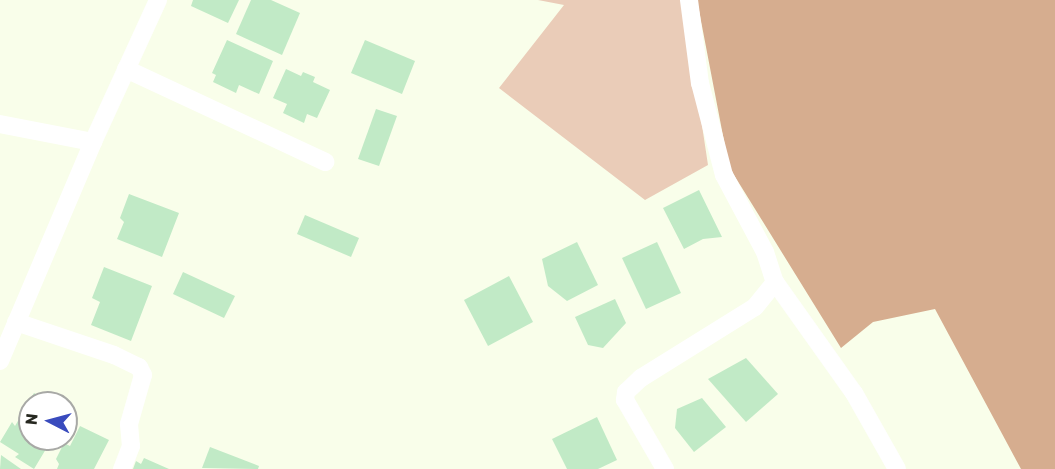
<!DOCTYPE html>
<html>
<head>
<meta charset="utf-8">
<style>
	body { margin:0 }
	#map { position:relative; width:1055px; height:469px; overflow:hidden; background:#f9feea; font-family:Rubik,sans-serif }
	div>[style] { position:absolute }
	.green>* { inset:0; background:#eaccb8 }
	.forest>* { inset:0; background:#d6ad8f }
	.building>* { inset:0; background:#c1eac6 }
	.minor>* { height:18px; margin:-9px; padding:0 9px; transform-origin:9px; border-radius:9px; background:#fff }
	span { translate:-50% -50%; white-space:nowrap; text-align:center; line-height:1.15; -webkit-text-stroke:4.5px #fff; paint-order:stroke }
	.north { position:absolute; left:18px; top:391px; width:60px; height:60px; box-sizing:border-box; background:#fff; border:2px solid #a8a9a6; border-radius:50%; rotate:276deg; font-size:16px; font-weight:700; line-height:24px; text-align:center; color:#262820 }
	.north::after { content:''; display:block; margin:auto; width:21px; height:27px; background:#394bbd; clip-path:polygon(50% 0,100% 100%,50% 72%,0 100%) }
</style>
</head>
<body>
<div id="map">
	<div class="green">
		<div style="clip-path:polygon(538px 0,683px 0,708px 165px,645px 200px,499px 88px,564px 5px)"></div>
	</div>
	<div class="forest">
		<div style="clip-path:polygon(697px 0,1055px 0,1055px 469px,1021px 469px,935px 309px,873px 322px,841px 348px,729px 167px)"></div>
	</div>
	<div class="building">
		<div style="clip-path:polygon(193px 0,239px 0,228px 23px,191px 6px)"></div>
		<div style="clip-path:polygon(251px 0,271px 0,300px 13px,282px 55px,236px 34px)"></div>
		<div style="clip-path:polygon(227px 40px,273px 61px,259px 94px,239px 85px,236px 93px,213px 82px,216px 75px,212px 73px)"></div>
		<div style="clip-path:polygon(365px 40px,415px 61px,402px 94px,351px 73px)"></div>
		<div style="clip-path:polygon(286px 69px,301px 76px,303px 72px,315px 77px,313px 82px,330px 90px,317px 118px,307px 114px,304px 123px,283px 113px,287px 104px,273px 98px)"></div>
		<div style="clip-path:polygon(376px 109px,397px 116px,379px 166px,358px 159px)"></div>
		<div style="clip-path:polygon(699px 190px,722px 237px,703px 239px,684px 249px,663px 208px)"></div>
		<div style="clip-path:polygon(129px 194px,179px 213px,162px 257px,117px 239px,124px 222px,120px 218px)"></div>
		<div style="clip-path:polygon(305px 215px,359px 238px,351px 257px,297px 234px)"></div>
		<div style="clip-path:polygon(577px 242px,598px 285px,567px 301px,548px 286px,542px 259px)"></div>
		<div style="clip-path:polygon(657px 242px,681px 293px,646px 309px,622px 258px)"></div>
		<div style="clip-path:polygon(104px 267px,152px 286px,131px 341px,91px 325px,100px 302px,92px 298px)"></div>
		<div style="clip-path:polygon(183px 272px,235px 296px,224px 318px,173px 294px)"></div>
		<div style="clip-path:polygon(509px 276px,533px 322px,488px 346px,464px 300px)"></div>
		<div style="clip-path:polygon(615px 299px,626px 323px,603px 348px,588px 345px,575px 317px)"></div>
		<div style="clip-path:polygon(746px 358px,778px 394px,746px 422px,708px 379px)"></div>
		<div style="clip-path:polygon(34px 393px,53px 403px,30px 403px,30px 439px,52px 439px,34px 469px,15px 457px,19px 454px,0 442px,12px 422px,15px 426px)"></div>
		<div style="clip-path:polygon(702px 398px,726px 427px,694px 452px,675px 428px,677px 409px)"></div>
		<div style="clip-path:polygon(597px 417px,617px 460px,598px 469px,567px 469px,552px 439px)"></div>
		<div style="clip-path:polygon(80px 426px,109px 440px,94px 469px,57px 469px,59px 464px,56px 459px,64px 443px,70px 446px)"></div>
		<div style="clip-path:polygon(210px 447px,259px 466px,258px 469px,202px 468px)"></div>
		<div style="clip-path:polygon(1px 455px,21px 469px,0 469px)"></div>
		<div style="clip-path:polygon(144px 458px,169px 469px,133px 469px,136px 461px,141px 464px)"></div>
	</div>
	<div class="minor">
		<div style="left:689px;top:0;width:84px;rotate:82.5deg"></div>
		<div style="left:700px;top:83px;width:95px;rotate:75.4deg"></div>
		<div style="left:724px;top:175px;width:87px;rotate:62deg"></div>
		<div style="left:765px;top:252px;width:32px;rotate:72deg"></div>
		<div style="left:775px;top:282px;width:136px;rotate:54.6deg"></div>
		<div style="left:854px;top:393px;width:87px;rotate:60.5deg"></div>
		<div style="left:126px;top:69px;width:220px;rotate:25deg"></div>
		<div style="left:0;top:124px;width:95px;rotate:11deg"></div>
		<div style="left:93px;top:142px;width:156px;rotate:-65.4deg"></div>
		<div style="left:16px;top:322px;width:103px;rotate:18.6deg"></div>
		<div style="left:114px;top:355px;width:28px;rotate:26deg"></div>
		<div style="left:139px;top:367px;width:9px;rotate:63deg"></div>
		<div style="left:143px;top:375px;width:51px;rotate:105.9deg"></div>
		<div style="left:129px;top:424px;width:22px;rotate:85deg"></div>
		<div style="left:131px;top:446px;width:25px;rotate:111deg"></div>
		<div style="left:0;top:361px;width:238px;rotate:-67deg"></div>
		<div style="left:665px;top:469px;width:80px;rotate:-120.1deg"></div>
		<div style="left:625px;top:400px;width:8px;rotate:-83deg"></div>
		<div style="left:626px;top:392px;width:21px;rotate:-43deg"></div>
		<div style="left:641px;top:378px;width:134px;rotate:-31.9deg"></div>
		<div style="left:755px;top:307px;width:32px;rotate:-51deg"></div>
	</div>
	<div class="north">N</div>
</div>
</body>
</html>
